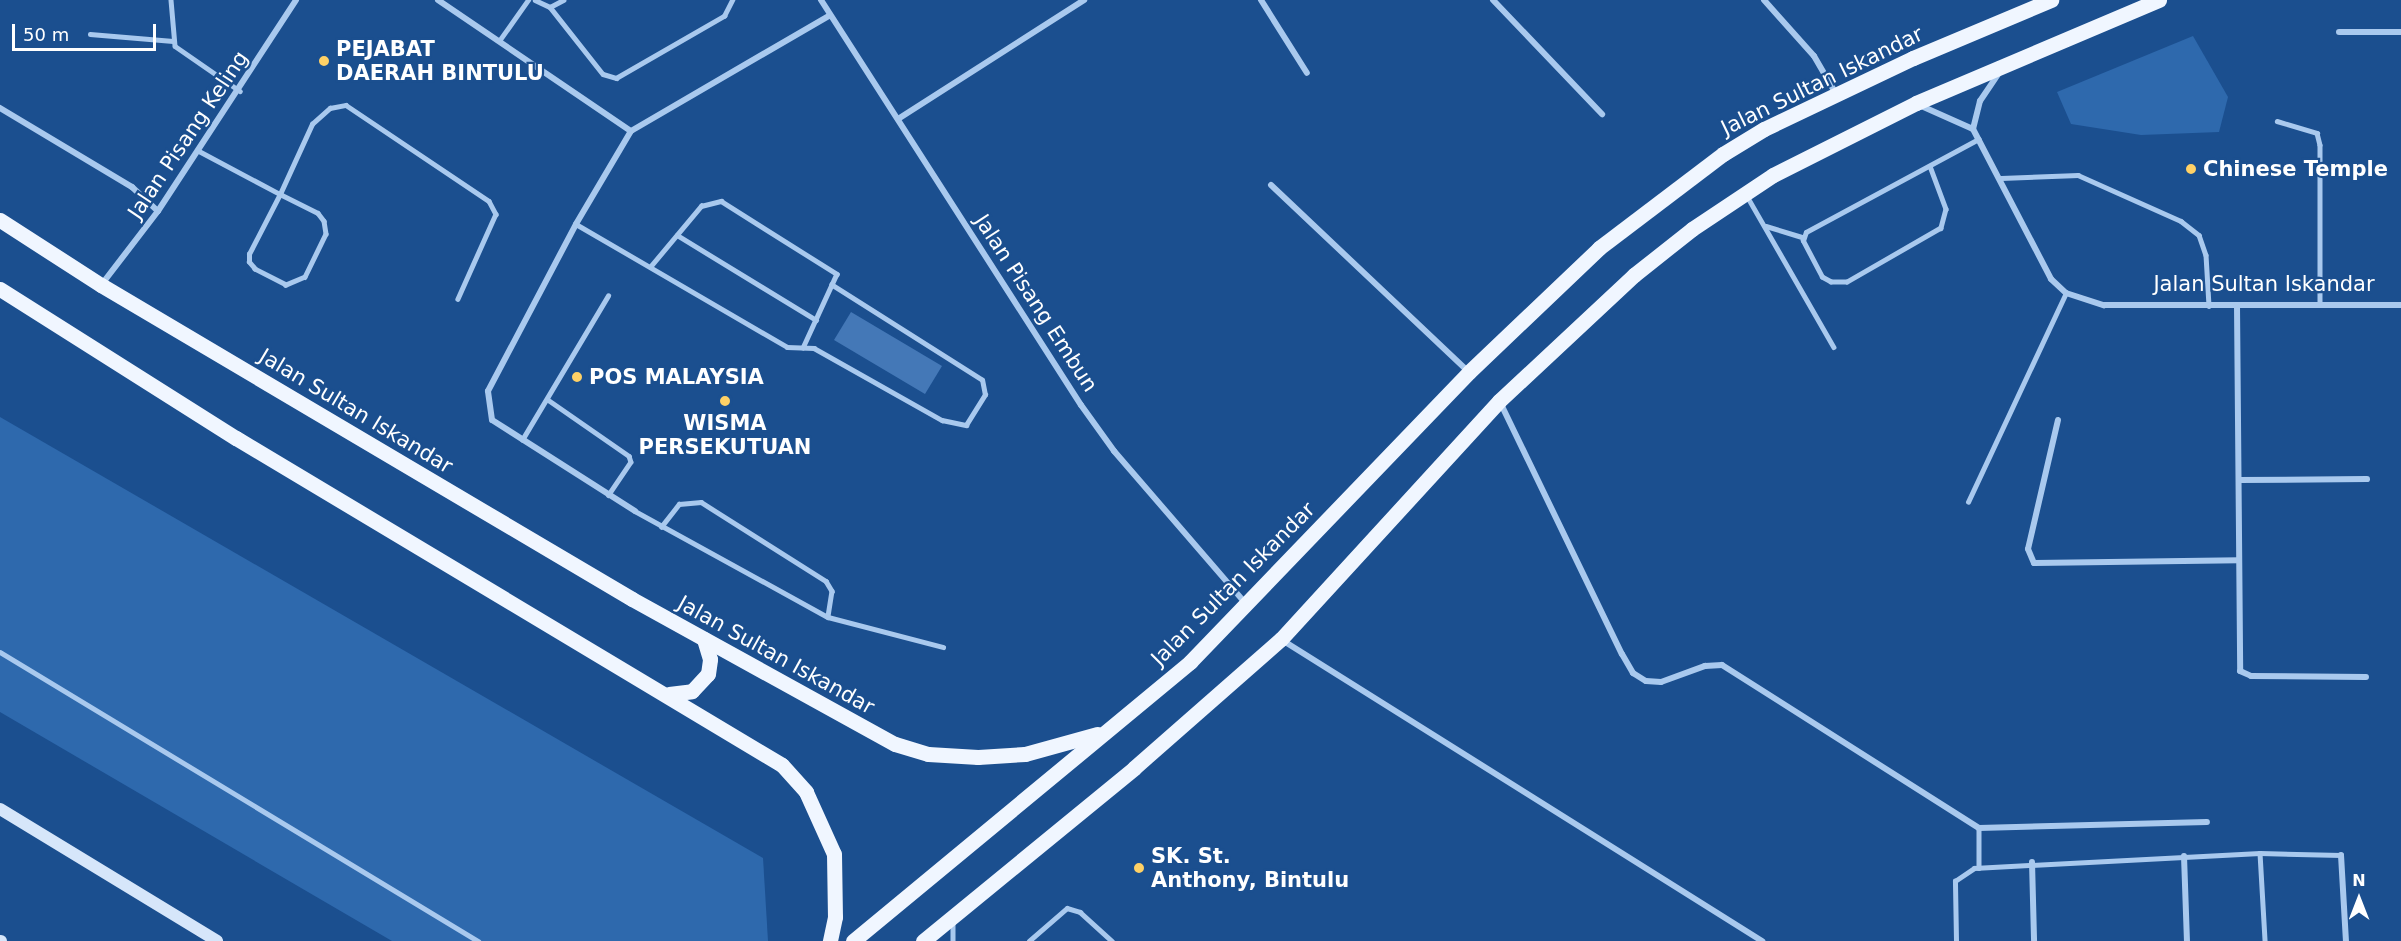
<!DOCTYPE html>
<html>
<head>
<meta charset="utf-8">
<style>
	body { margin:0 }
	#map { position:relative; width:2401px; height:941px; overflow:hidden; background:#1b4f8f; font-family:"DejaVu Sans",sans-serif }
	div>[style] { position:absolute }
	.green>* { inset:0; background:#2e69ad }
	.building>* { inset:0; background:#4478b7 }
	.service>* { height:4.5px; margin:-2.25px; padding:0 2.25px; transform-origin:2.25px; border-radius:2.25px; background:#a9c9ee }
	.minor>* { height:6px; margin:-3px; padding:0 3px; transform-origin:3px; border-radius:3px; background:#a9c9ee }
	.secondary>* { height:12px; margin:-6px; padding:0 6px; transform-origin:6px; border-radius:6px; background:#d6e6fa }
	.primary>* { height:15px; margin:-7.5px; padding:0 7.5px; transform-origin:7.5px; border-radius:7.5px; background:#f0f6ff }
	.dots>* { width:16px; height:16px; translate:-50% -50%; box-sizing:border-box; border:3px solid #1b4f8f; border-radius:50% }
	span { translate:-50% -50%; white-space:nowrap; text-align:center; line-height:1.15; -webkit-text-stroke:4.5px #1b4f8f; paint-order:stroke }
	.poi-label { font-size:21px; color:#fff; font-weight:700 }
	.left { translate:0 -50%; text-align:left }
	.street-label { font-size:21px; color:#fff }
	.north { position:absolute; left:2329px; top:869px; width:60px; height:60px; -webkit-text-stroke:4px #1b4f8f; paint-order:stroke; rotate:0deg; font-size:16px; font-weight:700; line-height:24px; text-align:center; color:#fff }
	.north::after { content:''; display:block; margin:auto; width:21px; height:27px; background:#fff; clip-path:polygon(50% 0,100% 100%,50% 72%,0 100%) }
	.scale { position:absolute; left:12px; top:24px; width:144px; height:27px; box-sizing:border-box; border:3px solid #fff; border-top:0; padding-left:8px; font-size:18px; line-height:21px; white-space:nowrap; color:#fff; -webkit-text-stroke:4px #1b4f8f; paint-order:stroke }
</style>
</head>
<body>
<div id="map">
	<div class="green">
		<div style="clip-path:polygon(2193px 36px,2228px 97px,2219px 132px,2141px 135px,2071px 124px,2057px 92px)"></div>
		<div style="clip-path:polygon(0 417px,763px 858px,768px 941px,392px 941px,0 712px)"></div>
	</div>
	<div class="building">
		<div style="clip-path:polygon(851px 312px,942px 366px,925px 394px,834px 340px)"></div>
	</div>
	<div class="service">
		<div style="left:171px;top:0;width:46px;rotate:85deg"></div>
		<div style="left:175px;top:46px;width:79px;rotate:34.7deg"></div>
		<div style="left:535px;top:0;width:17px;rotate:25deg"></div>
		<div style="left:550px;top:7px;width:85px;rotate:51.7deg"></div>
		<div style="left:603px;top:74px;width:14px;rotate:17deg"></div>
		<div style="left:616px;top:78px;width:125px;rotate:-29.9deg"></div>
		<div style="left:724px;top:16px;width:18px;rotate:-63deg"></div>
		<div style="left:550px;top:7px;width:15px;rotate:-28deg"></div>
		<div style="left:90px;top:34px;width:83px;rotate:4.8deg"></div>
		<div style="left:499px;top:41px;width:50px;rotate:-54.7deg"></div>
		<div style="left:2277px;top:121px;width:42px;rotate:16.7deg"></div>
		<div style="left:2317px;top:133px;width:12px;rotate:76deg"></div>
		<div style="left:2320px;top:145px;width:160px;rotate:90deg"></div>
		<div style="left:199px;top:151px;width:92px;rotate:28deg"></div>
		<div style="left:280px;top:194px;width:77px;rotate:-65.4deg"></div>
		<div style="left:312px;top:124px;width:24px;rotate:-42deg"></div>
		<div style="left:330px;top:108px;width:16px;rotate:-11deg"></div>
		<div style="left:346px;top:105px;width:172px;rotate:33.9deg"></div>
		<div style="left:489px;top:201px;width:15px;rotate:62deg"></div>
		<div style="left:496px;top:214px;width:93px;rotate:114.1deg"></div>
		<div style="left:1930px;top:166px;width:46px;rotate:69.6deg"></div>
		<div style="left:1946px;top:209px;width:20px;rotate:105deg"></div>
		<div style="left:1941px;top:228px;width:108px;rotate:150.1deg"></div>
		<div style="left:1847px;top:282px;width:16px;rotate:180deg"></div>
		<div style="left:1831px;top:282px;width:10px;rotate:-151deg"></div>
		<div style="left:1822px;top:277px;width:41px;rotate:-117.8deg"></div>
		<div style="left:1803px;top:241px;width:9px;rotate:-72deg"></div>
		<div style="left:1806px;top:232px;width:196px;rotate:-28.3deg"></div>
		<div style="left:2001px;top:178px;width:77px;rotate:-2.2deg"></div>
		<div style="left:2078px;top:175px;width:113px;rotate:24.1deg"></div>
		<div style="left:2181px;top:221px;width:23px;rotate:38deg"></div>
		<div style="left:2199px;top:235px;width:21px;rotate:71deg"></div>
		<div style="left:2206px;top:255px;width:51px;rotate:86.6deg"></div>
		<div style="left:280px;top:194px;width:42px;rotate:26.6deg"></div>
		<div style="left:318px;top:213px;width:10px;rotate:53deg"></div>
		<div style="left:324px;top:221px;width:13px;rotate:81deg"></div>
		<div style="left:326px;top:234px;width:48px;rotate:116deg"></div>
		<div style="left:305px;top:277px;width:21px;rotate:157deg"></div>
		<div style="left:286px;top:285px;width:35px;rotate:-153deg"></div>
		<div style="left:255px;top:269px;width:9px;rotate:-131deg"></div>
		<div style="left:249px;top:262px;width:8px;rotate:-90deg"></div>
		<div style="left:249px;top:254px;width:68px;rotate:-62.7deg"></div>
		<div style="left:1747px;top:196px;width:174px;rotate:60.1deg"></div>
		<div style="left:576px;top:224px;width:244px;rotate:30.2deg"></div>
		<div style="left:787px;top:347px;width:27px;rotate:2deg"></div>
		<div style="left:814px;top:348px;width:147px;rotate:29.4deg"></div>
		<div style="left:942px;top:420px;width:25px;rotate:12deg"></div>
		<div style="left:966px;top:425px;width:36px;rotate:-58deg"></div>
		<div style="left:985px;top:395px;width:15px;rotate:-101deg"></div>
		<div style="left:982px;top:380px;width:178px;rotate:-147.7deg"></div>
		<div style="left:1766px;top:226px;width:38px;rotate:17deg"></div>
		<div style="left:677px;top:235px;width:163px;rotate:31.4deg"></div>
		<div style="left:650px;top:267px;width:80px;rotate:-50.1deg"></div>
		<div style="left:701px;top:206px;width:21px;rotate:-14deg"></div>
		<div style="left:721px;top:201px;width:137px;rotate:32.2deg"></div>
		<div style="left:837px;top:274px;width:81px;rotate:114.7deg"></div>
		<div style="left:547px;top:399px;width:100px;rotate:34.8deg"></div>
		<div style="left:629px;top:456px;width:6px;rotate:72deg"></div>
		<div style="left:631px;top:462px;width:40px;rotate:124deg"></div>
		<div style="left:522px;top:440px;width:168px;rotate:-59.2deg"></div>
		<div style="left:1968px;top:502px;width:231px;rotate:-64.9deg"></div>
		<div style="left:635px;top:511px;width:220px;rotate:28.8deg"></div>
		<div style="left:828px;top:617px;width:119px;rotate:14.6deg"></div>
		<div style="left:661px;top:527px;width:29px;rotate:-52deg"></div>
		<div style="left:679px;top:504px;width:22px;rotate:-5deg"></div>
		<div style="left:701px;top:502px;width:148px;rotate:32.3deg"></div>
		<div style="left:826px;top:581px;width:12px;rotate:59deg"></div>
		<div style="left:832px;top:591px;width:26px;rotate:99deg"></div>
		<div style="left:0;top:652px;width:559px;rotate:31.16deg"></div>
		<div style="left:1979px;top:828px;width:40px;rotate:90deg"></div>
		<div style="left:2260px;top:853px;width:88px;rotate:86.7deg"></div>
		<div style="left:953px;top:920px;width:21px;rotate:90deg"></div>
		<div style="left:1029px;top:941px;width:50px;rotate:-41deg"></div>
		<div style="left:1067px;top:908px;width:14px;rotate:17deg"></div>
		<div style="left:1080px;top:912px;width:43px;rotate:42.2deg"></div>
		<div style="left:1956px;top:941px;width:60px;rotate:-91deg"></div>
		<div style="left:1955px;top:881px;width:23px;rotate:-34deg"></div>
		<div style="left:1974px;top:868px;width:286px;rotate:-3deg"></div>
		<div style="left:2260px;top:853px;width:81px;rotate:1.4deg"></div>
	</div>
	<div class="minor">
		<div style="left:438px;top:0;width:233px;rotate:34.2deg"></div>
		<div style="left:821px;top:0;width:481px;rotate:57.3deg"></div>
		<div style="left:1081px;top:405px;width:57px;rotate:54.3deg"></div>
		<div style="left:1114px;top:451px;width:201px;rotate:49.2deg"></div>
		<div style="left:1261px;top:0;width:86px;rotate:57.8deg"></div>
		<div style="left:1493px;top:0;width:158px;rotate:46.3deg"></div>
		<div style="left:1764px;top:0;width:75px;rotate:48.2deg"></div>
		<div style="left:1814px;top:56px;width:44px;rotate:59.9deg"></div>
		<div style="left:2339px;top:32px;width:62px"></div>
		<div style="left:1919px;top:105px;width:59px;rotate:24deg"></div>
		<div style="left:0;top:108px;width:154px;rotate:30.9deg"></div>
		<div style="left:132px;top:187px;width:35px;rotate:43deg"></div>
		<div style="left:898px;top:119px;width:221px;rotate:-32.6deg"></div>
		<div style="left:1973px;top:129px;width:169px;rotate:62.5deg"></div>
		<div style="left:2051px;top:279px;width:21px;rotate:43deg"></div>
		<div style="left:2066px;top:293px;width:40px;rotate:18deg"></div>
		<div style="left:2104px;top:305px;width:297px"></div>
		<div style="left:1973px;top:129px;width:29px;rotate:-76deg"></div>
		<div style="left:1980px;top:101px;width:34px;rotate:-56deg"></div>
		<div style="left:1271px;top:185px;width:272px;rotate:43.4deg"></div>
		<div style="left:102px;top:284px;width:92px;rotate:-52.5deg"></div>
		<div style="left:158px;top:211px;width:252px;rotate:-56.8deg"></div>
		<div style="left:2237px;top:305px;width:366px;rotate:89.5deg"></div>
		<div style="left:2240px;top:671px;width:12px;rotate:24deg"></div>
		<div style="left:2251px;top:676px;width:115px;rotate:0.5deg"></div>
		<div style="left:1500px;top:402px;width:280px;rotate:64.2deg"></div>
		<div style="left:1622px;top:654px;width:22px;rotate:60deg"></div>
		<div style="left:1633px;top:673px;width:15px;rotate:32deg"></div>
		<div style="left:1646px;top:681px;width:15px;rotate:4deg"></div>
		<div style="left:1661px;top:682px;width:47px;rotate:-20deg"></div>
		<div style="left:1705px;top:666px;width:17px;rotate:-3deg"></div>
		<div style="left:1722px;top:665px;width:304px;rotate:32.4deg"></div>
		<div style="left:1979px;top:828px;width:228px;rotate:-1.5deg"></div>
		<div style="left:2058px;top:420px;width:132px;rotate:103.1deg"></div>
		<div style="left:2028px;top:549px;width:15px;rotate:67deg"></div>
		<div style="left:2034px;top:563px;width:205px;rotate:-0.8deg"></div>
		<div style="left:2239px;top:480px;width:128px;rotate:-0.4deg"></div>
		<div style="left:635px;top:511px;width:169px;rotate:-147.5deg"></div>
		<div style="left:492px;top:420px;width:29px;rotate:-98deg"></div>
		<div style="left:488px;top:391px;width:189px;rotate:-62.2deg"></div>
		<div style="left:576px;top:224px;width:108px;rotate:-59.4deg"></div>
		<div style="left:631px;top:131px;width:230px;rotate:-30.2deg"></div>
		<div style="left:1282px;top:640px;width:567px;rotate:32.09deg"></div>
		<div style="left:2341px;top:855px;width:86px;rotate:86.7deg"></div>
		<div style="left:2184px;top:856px;width:85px;rotate:88deg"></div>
		<div style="left:2032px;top:862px;width:79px;rotate:88.5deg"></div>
	</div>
	<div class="secondary">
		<div style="left:0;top:809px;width:254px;rotate:31.3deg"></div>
		<div style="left:0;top:941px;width:1px"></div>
	</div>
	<div class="primary">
		<div style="left:0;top:220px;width:120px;rotate:32.8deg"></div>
		<div style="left:101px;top:285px;width:617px;rotate:30.6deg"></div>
		<div style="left:632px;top:599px;width:300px;rotate:28.9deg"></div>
		<div style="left:895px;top:744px;width:34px;rotate:17deg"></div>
		<div style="left:928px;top:754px;width:50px;rotate:3.4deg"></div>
		<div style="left:978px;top:757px;width:47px;rotate:-3.7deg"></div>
		<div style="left:1025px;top:754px;width:75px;rotate:-15.5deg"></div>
		<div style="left:0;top:289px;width:279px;rotate:32.3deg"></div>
		<div style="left:236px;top:438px;width:636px;rotate:30.92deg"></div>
		<div style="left:782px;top:765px;width:36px;rotate:48deg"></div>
		<div style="left:806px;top:792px;width:68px;rotate:65.7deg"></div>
		<div style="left:834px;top:854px;width:63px;rotate:89.1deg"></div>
		<div style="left:835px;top:917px;width:25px;rotate:102deg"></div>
		<div style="left:669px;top:694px;width:23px;rotate:-7deg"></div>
		<div style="left:692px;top:691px;width:23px;rotate:-47deg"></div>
		<div style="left:708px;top:674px;width:15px;rotate:-82deg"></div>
		<div style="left:710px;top:659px;width:21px;rotate:-107deg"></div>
		<div style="left:853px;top:941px;width:438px;rotate:-39.6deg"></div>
		<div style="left:1190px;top:662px;width:402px;rotate:-46.1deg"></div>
		<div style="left:1469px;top:372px;width:180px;rotate:-43.6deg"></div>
		<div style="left:1599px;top:248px;width:156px;rotate:-37.2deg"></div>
		<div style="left:1723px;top:154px;width:48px;rotate:-31.4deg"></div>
		<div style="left:1764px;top:129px;width:165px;rotate:-25.5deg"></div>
		<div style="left:1913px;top:58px;width:150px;rotate:-22.8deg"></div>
		<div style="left:923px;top:941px;width:273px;rotate:-39.3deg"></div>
		<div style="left:1134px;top:768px;width:196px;rotate:-41.3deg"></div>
		<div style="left:1281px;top:639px;width:323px;rotate:-47.5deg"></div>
		<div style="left:1499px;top:401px;width:185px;rotate:-43deg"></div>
		<div style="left:1634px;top:275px;width:74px;rotate:-38.4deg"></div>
		<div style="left:1692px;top:229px;width:97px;rotate:-33.7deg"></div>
		<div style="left:1773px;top:175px;width:160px;rotate:-26.7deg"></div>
		<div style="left:1916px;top:103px;width:264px;rotate:-23deg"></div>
	</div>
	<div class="dots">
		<div style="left:324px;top:61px;background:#ffd166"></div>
		<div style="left:2191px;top:169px;background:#ffd166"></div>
		<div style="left:577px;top:377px;background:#ffd166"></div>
		<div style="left:725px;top:401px;background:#ffd166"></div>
		<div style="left:1139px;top:868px;background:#ffd166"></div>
	</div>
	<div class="poi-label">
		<span class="left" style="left:336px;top:61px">PEJABAT<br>DAERAH BINTULU</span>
		<span class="left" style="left:2203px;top:169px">Chinese Temple</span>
		<span class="left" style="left:589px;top:377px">POS MALAYSIA</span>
		<span style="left:725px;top:435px">WISMA<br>PERSEKUTUAN</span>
		<span class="left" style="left:1151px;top:868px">SK. St.<br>Anthony, Bintulu</span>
	</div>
	<div class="street-label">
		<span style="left:1822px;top:81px;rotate:-26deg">Jalan Sultan Iskandar</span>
		<span style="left:188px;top:135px;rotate:-56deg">Jalan Pisang Keling</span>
		<span style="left:2264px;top:284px">Jalan Sultan Iskandar</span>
		<span style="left:1036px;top:303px;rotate:57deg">Jalan Pisang Embun</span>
		<span style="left:356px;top:411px;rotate:31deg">Jalan Sultan Iskandar</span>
		<span style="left:1233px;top:584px;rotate:-45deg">Jalan Sultan Iskandar</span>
		<span style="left:776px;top:655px;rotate:29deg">Jalan Sultan Iskandar</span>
	</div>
	<div class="north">N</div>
	<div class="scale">50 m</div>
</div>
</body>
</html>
